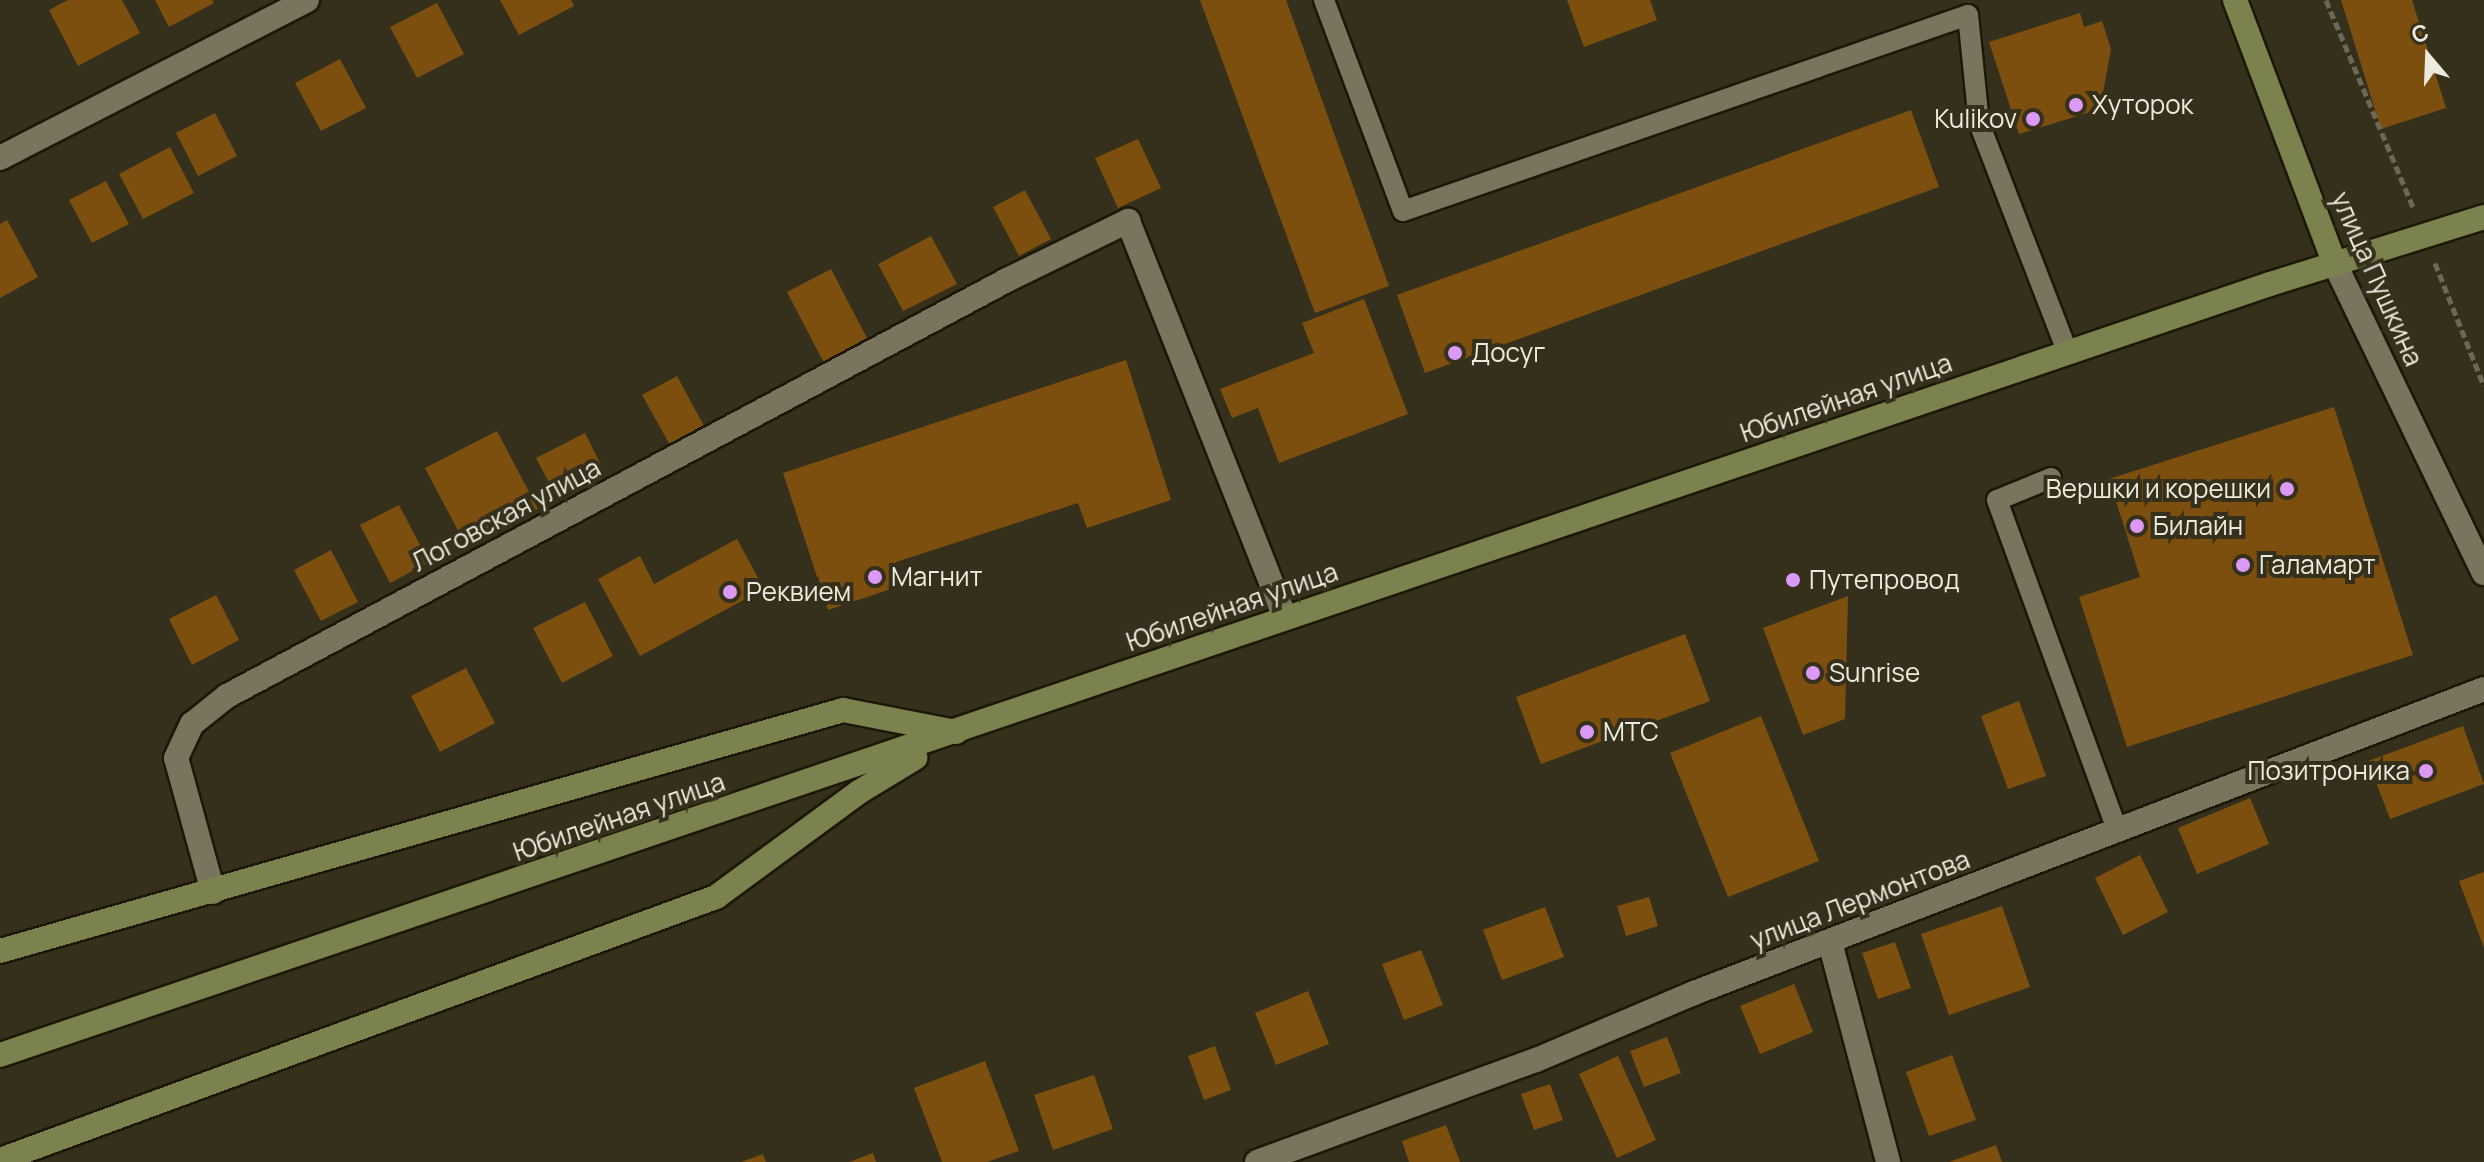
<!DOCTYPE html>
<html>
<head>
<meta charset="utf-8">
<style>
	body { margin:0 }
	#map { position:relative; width:2484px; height:1162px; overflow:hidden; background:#35301b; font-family:Manrope,sans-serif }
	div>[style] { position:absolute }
	.building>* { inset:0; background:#7c4f0f }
	.path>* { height:5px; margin-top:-2.5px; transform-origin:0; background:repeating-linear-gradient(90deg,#6c6856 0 8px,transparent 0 12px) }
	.roads { filter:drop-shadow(2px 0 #1c1805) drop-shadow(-2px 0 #1c1805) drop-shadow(0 2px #1c1805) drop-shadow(0 -2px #1c1805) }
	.lane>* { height:20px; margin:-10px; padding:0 10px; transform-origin:10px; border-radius:10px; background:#79745d }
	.street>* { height:24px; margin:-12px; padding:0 12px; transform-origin:12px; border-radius:12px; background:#79745d }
	.secondary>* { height:24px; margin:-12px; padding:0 12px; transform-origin:12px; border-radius:12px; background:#7b824e }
	.dots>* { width:22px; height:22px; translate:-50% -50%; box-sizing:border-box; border:4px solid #35301b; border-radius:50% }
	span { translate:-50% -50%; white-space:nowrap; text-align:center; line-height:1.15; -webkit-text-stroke:8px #35301b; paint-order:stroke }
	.poi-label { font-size:26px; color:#ece9dd }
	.left { translate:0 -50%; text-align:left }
	.right { translate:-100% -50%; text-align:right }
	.street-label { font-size:26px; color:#ece9dd }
	.north { position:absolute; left:2388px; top:16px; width:80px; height:80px; -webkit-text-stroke:6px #35301b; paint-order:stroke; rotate:341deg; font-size:22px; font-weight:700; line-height:32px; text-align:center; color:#ece9dd }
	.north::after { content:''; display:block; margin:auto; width:28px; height:36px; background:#ece9dd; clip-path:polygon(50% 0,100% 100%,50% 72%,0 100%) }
</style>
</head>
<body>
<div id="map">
	<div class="building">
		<div style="clip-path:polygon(68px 0,122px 0,140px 33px,78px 66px,49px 10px)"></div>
		<div style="clip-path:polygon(155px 0,212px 0,214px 3px,169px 27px)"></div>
		<div style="clip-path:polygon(500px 0,571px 0,574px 6px,519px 35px)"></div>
		<div style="clip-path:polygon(1200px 0,1286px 0,1389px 286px,1315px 313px)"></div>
		<div style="clip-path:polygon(1567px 0,1650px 0,1657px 20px,1584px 47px)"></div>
		<div style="clip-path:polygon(2341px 0,2412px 0,2446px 108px,2381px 129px)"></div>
		<div style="clip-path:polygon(437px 3px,464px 54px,417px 78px,390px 27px)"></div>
		<div style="clip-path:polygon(2080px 13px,2084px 27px,2102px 21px,2111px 49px,2100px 109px,2019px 134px,1989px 42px)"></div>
		<div style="clip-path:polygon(340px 59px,366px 108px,321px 131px,295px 83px)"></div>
		<div style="clip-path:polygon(1911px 110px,1939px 187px,1425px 373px,1397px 295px)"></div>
		<div style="clip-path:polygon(215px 113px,237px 156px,198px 176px,176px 133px)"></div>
		<div style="clip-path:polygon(1138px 139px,1161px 188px,1118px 208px,1095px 158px)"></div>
		<div style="clip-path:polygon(170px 147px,194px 193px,143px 219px,119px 174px)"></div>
		<div style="clip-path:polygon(106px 181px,129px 224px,92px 243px,69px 200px)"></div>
		<div style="clip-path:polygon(1025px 190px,1051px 239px,1019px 256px,993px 207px)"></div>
		<div style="clip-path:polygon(7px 220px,38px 277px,0 298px,0 224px)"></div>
		<div style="clip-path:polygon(931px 236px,957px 284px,903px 311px,878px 264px)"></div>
		<div style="clip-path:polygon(831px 269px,868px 340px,824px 363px,787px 292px)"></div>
		<div style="clip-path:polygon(1364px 299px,1408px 414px,1279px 463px,1258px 408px,1232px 418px,1220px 389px,1314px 353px,1302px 323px)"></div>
		<div style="clip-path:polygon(1126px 360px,1171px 500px,1087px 528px,1078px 503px,896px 562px,903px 585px,828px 610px,783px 473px)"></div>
		<div style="clip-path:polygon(677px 376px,704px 426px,670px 445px,642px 395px)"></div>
		<div style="clip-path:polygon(2334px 407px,2413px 655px,2127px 747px,2079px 597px,2140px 577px,2109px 479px)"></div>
		<div style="clip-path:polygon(497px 431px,538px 509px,466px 546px,425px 468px)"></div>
		<div style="clip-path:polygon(585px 433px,602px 467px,554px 492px,536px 458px)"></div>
		<div style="clip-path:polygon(399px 505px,429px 562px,390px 583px,360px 525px)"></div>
		<div style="clip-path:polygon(737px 539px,764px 589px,640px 656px,598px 579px,640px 556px,654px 584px)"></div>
		<div style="clip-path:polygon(331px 550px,358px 602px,321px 621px,294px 570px)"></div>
		<div style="clip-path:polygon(216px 595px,239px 640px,192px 665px,169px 619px)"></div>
		<div style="clip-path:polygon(1848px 596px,1845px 719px,1803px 735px,1763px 628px)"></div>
		<div style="clip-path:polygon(585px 602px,613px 656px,562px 683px,533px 628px)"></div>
		<div style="clip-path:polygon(1685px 634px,1710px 701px,1541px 764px,1516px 697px)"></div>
		<div style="clip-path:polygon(466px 668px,495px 723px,440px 752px,411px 696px)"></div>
		<div style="clip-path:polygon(2019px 701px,2046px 776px,2008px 789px,1981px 716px)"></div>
		<div style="clip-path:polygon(1761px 716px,1819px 861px,1728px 897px,1670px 753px)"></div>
		<div style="clip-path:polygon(2463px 726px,2484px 784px,2390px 819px,2368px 761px)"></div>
		<div style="clip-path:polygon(2250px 798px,2269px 844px,2197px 874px,2178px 828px)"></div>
		<div style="clip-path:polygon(2140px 855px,2168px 912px,2123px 935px,2095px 878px)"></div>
		<div style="clip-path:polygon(2484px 872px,2484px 948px,2459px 881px)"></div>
		<div style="clip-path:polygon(1649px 897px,1658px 926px,1626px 936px,1617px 906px)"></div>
		<div style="clip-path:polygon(2002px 906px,2030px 987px,1949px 1015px,1921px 934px)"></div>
		<div style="clip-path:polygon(1545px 907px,1564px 957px,1502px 980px,1483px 930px)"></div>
		<div style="clip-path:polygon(1895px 942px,1911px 988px,1878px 999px,1862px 953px)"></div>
		<div style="clip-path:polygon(1421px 950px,1443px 1005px,1404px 1020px,1382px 964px)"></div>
		<div style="clip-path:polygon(1794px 984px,1813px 1032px,1760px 1054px,1740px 1006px)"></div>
		<div style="clip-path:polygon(1308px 991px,1329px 1044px,1276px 1065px,1255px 1013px)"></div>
		<div style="clip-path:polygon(1667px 1037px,1681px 1073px,1644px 1087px,1630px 1051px)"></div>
		<div style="clip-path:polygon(1215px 1046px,1231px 1090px,1204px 1100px,1188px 1056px)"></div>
		<div style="clip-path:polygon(1952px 1055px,1976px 1120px,1929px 1136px,1906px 1072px)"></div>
		<div style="clip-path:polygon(1618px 1056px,1656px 1140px,1617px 1158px,1579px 1074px)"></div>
		<div style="clip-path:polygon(985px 1061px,1019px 1151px,987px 1162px,942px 1162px,914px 1088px)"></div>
		<div style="clip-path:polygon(1094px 1075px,1113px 1129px,1053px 1150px,1034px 1095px)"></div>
		<div style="clip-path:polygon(1550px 1084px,1563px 1120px,1534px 1130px,1521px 1094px)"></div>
		<div style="clip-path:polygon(1446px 1125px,1460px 1162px,1409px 1162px,1402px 1141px)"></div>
		<div style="clip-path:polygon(1996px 1145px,2002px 1162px,1949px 1162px)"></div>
		<div style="clip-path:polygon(873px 1153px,876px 1162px,849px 1162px)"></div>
		<div style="clip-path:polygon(763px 1154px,766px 1162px,741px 1162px)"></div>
	</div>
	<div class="path">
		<div style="left:2326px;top:0;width:227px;rotate:67.2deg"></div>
		<div style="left:2435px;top:263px;width:132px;rotate:68.3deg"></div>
	</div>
	<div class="roads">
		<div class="lane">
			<div style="left:1324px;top:0;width:225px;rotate:69.5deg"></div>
			<div style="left:1403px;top:211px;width:598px;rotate:-19.13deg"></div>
			<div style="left:1968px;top:15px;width:109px;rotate:84.2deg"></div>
			<div style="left:1979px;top:123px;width:248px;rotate:68.9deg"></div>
			<div style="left:2051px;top:478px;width:58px;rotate:157.8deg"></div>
			<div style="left:1997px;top:500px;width:350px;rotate:70deg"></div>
		</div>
		<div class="street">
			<div style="left:0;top:158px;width:345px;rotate:-27.2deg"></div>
			<div style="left:2335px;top:264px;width:343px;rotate:64.3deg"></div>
			<div style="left:213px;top:892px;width:139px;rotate:-105.4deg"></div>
			<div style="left:176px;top:758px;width:38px;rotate:-65deg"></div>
			<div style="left:192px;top:724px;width:45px;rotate:-38.7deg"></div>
			<div style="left:227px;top:696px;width:884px;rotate:-28.07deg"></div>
			<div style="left:1007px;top:280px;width:135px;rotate:-26deg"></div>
			<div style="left:1128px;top:221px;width:426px;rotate:68.4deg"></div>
			<div style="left:1830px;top:942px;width:228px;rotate:75.2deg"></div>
			<div style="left:1257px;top:1162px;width:297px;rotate:-20.1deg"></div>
			<div style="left:1536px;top:1060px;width:172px;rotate:-23deg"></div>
			<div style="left:1694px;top:993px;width:846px;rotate:-21.05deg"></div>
		</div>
		<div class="secondary">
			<div style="left:2235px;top:0;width:282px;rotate:69.3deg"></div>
			<div style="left:0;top:951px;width:877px;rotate:-15.95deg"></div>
			<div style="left:843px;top:710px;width:115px;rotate:11deg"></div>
			<div style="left:0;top:1055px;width:2397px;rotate:-18.76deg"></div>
			<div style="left:2270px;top:284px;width:224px;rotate:-17.4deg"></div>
			<div style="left:0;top:1160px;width:763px;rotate:-20.17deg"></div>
			<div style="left:716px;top:897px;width:177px;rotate:-36.3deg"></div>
			<div style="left:859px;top:792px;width:66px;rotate:-31.3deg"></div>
		</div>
	</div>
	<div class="dots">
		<div style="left:2076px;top:105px;background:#dc99f4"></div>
		<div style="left:2033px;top:119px;background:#dc99f4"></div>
		<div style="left:1455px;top:353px;background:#dc99f4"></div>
		<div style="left:2287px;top:489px;background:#dc99f4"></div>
		<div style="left:2137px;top:526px;background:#dc99f4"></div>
		<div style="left:2243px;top:565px;background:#dc99f4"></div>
		<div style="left:875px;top:577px;background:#dc99f4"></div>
		<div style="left:1793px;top:580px;background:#dc99f4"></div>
		<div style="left:730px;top:592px;background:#dc99f4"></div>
		<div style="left:1813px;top:673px;background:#dc99f4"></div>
		<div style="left:1587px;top:732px;background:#dc99f4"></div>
		<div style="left:2426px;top:771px;background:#dc99f4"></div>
	</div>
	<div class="poi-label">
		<span class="left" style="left:2092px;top:105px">Хуторок</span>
		<span class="right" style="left:2017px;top:119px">Kulikov</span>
		<span class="left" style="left:1471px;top:353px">Досуг</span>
		<span class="right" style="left:2271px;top:489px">Вершки и корешки</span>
		<span class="left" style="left:2153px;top:526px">Билайн</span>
		<span class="left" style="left:2259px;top:565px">Галамарт</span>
		<span class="left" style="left:891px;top:577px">Магнит</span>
		<span class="left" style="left:1809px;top:580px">Путепровод</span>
		<span class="left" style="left:746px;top:592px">Реквием</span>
		<span class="left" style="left:1829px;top:673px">Sunrise</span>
		<span class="left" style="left:1603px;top:732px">МТС</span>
		<span class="right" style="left:2410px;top:771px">Позитроника</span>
	</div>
	<div class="street-label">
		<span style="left:2377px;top:279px;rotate:66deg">улица Пушкина</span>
		<span style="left:1846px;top:398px;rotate:-19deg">Юбилейная улица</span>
		<span style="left:506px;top:515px;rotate:-28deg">Логовская улица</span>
		<span style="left:1232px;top:607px;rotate:-19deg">Юбилейная улица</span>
		<span style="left:619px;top:817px;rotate:-19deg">Юбилейная улица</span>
		<span style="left:1860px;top:900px;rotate:-21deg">улица Лермонтова</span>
	</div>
	<div class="north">С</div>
</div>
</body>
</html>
